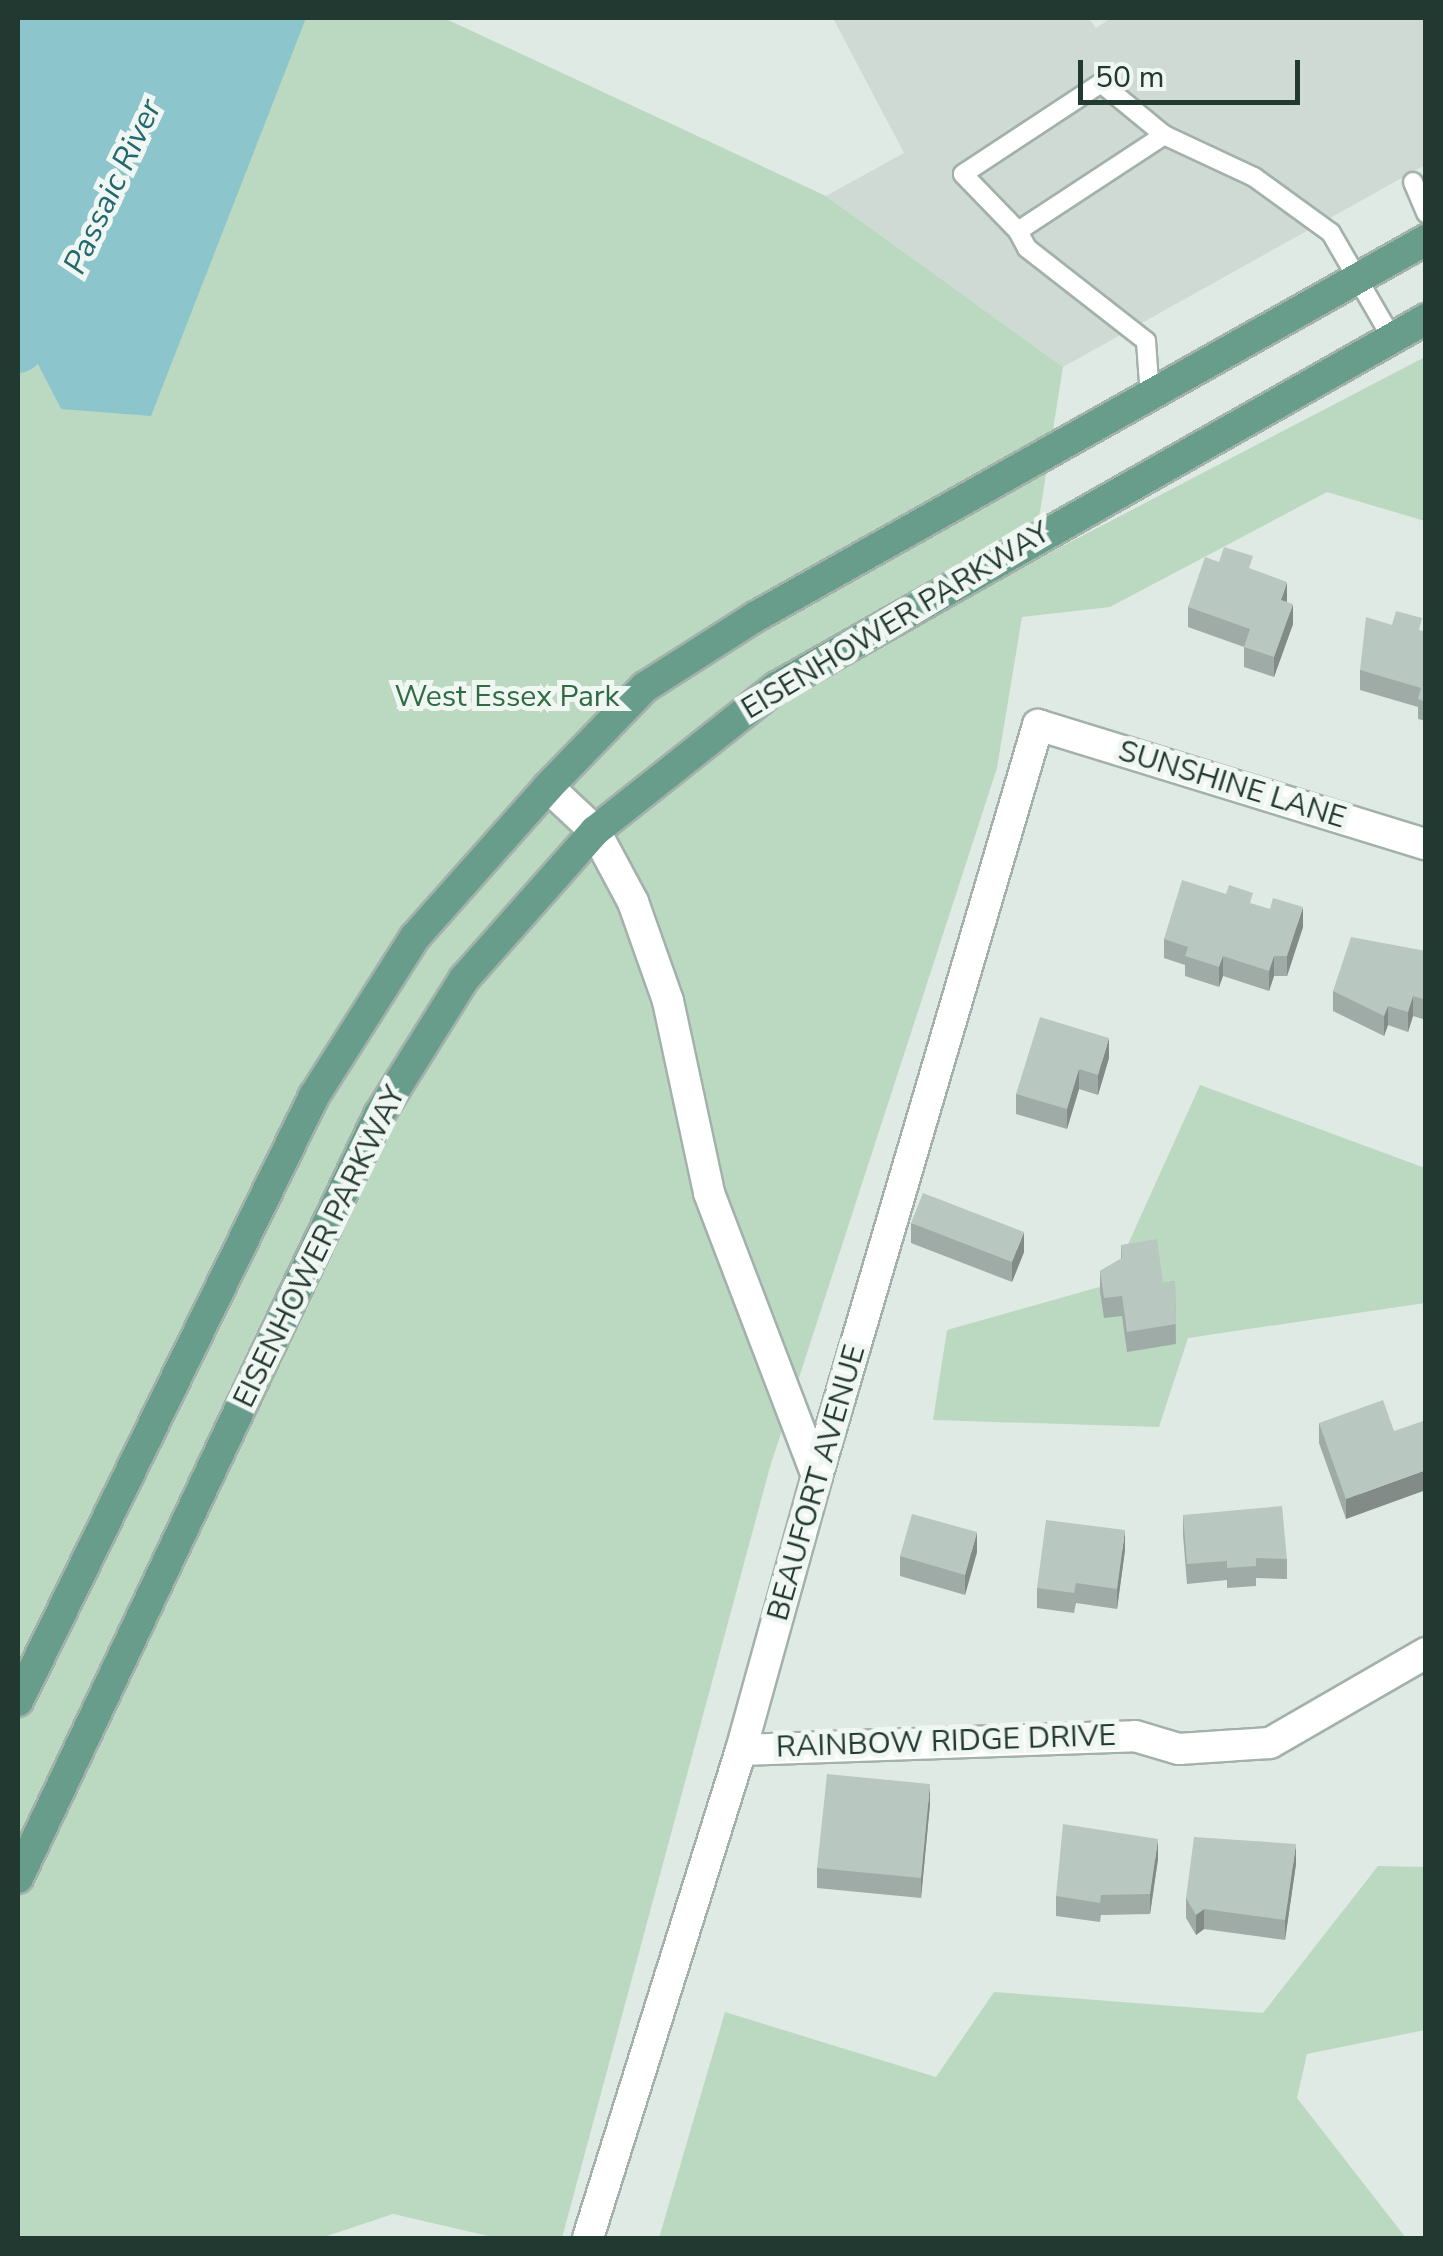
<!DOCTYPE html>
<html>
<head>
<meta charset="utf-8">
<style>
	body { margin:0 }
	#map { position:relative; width:1443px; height:2256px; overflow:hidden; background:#e0eae5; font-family:"Nunito Sans",sans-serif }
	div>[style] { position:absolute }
	.built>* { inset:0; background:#cfdad4 }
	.green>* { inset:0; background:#bbd9c1 }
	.water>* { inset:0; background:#8cc5cb }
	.river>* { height:52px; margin:-26px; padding:0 26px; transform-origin:26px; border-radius:26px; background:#8cc5cb }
	.roads { filter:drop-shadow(2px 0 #a3b1ab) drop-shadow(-2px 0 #a3b1ab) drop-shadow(0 2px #a3b1ab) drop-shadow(0 -2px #a3b1ab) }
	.service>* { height:18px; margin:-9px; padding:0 9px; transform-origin:9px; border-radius:9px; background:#fff }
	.minor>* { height:30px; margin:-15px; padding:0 15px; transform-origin:15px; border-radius:15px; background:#fff }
	.tertiary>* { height:30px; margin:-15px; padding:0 15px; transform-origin:15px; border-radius:15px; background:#fff }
	.primary>* { height:30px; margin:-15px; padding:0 15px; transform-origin:15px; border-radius:15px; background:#689c8b }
	.wall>* { inset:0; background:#9faba6 }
	.shaded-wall>* { inset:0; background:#828b87 }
	.building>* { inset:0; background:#b9c7c1 }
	span { translate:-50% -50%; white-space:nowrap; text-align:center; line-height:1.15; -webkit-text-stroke:10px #f0f7f3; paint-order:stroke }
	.street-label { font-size:30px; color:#223931 }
	.park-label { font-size:30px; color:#306c43 }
	.water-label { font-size:32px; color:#22686f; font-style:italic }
	.frame { position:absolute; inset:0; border:20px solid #223931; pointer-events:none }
	.scale { position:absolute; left:1078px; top:60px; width:222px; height:45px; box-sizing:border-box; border:5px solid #223931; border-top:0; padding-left:12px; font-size:30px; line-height:35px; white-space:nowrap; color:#223931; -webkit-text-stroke:8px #f0f7f3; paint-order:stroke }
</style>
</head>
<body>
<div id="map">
	<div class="built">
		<div style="clip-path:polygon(833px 18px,1088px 18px,1096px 28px,1111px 18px,1425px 18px,1425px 165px,1063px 367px,826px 196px,904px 153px)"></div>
	</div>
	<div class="green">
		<div style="clip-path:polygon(299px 18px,444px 18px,826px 196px,1063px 367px,1032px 562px,1425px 357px,1425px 521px,1327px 492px,1110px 607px,1022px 617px,997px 768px,770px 1467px,562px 2238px,497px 2238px,393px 2214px,321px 2238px,30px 2238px,18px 2235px,18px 326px,61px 409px)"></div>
		<div style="clip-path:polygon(1200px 1085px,1425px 1168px,1425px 1303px,1188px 1338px,1159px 1427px,933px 1420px,947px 1330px,1110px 1284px)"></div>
		<div style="clip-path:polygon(1378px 1866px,1425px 1867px,1425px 2030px,1307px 2054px,1297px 2098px,1406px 2238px,659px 2238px,725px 2012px,936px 2077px,994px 1992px,1263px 2013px)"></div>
	</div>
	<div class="water">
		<div style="clip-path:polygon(18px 18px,306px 18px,151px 416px,61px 409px,18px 326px)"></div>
	</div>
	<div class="river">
		<div style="left:18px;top:347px;width:83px;rotate:-51.3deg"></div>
	</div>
	<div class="roads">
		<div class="service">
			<div style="left:1413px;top:182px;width:34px;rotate:67deg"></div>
			<div style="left:1018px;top:231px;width:79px;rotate:-134deg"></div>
			<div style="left:963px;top:174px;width:165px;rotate:-33.4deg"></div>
			<div style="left:1101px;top:83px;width:82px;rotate:39.5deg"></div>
			<div style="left:1150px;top:397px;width:56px;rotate:-94.1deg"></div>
			<div style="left:1146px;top:341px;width:151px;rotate:-142deg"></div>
			<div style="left:1027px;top:248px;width:19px;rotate:-118deg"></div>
			<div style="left:1018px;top:231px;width:175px;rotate:-33.3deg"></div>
			<div style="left:1164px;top:135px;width:99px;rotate:25deg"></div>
			<div style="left:1254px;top:177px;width:95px;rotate:36deg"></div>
			<div style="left:1331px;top:233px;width:124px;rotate:59.9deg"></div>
		</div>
		<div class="minor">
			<div style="left:817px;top:1476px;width:783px;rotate:-73.6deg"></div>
			<div style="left:1038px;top:725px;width:406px;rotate:17.1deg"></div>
			<div style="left:741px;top:1750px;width:394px;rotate:-2deg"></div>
			<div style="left:1135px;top:1736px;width:46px;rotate:16.5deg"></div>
			<div style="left:1179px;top:1749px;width:91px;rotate:-3.8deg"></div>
			<div style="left:1270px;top:1743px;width:180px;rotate:-30deg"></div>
		</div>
		<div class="tertiary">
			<div style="left:548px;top:787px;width:64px;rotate:43.1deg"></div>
			<div style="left:595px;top:831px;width:81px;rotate:61.8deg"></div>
			<div style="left:633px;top:902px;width:105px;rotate:70.5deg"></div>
			<div style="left:668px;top:1001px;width:196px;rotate:77.9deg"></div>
			<div style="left:709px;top:1193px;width:303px;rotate:69.1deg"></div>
			<div style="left:817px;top:1476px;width:284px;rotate:105.5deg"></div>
			<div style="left:741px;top:1750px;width:511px;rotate:107.41deg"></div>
		</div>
		<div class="primary">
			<div style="left:18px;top:1701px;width:674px;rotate:-63.93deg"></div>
			<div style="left:314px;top:1096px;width:188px;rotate:-57.6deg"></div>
			<div style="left:415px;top:937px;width:200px;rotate:-48.4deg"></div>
			<div style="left:548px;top:787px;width:139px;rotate:-45.9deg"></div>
			<div style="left:645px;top:687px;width:130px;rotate:-32.5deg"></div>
			<div style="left:755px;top:617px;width:770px;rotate:-29.33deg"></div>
			<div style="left:18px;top:1878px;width:844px;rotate:-64.68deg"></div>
			<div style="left:379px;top:1115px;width:160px;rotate:-58deg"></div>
			<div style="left:464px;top:979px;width:198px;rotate:-48.5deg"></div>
			<div style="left:595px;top:831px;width:232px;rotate:-38.4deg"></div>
			<div style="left:777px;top:687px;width:746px;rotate:-29.55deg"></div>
		</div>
	</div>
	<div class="wall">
		<div style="clip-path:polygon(1219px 562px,1253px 570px,1287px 602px,1293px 624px,1274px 677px,1244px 667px,1244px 647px,1188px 627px,1188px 607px)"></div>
		<div style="clip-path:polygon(1422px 631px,1426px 632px,1426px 721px,1418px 719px,1418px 707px,1360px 690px,1360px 670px)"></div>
		<div style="clip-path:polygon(1253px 904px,1303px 927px,1287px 976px,1274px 976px,1269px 991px,1223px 976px,1219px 987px,1185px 976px,1185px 965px,1164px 958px,1164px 939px)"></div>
		<div style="clip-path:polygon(1426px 951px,1426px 1020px,1413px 1016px,1408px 1032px,1388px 1025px,1384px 1036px,1333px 1011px,1333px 991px)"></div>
		<div style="clip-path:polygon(1109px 1058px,1098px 1095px,1079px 1089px,1067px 1129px,1016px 1114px,1016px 1094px)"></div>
		<div style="clip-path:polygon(911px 1223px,1024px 1252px,1012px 1282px,911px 1243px)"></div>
		<div style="clip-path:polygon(1121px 1245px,1163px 1283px,1175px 1281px,1176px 1344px,1127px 1352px,1122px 1316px,1104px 1318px,1100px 1291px,1100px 1271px,1121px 1259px)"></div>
		<div style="clip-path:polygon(1319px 1423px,1394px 1431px,1346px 1519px,1319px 1443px)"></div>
		<div style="clip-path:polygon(1183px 1515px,1287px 1559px,1287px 1579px,1256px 1578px,1256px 1586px,1227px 1588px,1227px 1580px,1187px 1584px,1183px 1535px)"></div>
		<div style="clip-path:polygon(1125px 1550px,1117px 1609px,1076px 1603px,1074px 1613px,1037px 1608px,1037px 1588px)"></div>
		<div style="clip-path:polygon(977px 1552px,965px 1595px,900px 1576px,900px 1556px)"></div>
		<div style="clip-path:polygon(930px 1804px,921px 1898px,817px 1888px,817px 1868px)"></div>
		<div style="clip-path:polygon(1158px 1859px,1150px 1914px,1101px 1915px,1100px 1922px,1056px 1916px,1056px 1896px)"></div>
		<div style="clip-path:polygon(1296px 1864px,1285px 1940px,1204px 1929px,1196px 1935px,1186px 1918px,1186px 1898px)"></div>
	</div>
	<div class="shaded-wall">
		<div style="clip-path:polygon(1287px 582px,1287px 602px,1281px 600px)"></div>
		<div style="clip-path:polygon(1293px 604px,1293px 624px,1274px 677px,1274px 657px)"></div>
		<div style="clip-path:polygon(1303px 907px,1303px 927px,1287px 976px,1287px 956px)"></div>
		<div style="clip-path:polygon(1223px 956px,1223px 976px,1219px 987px,1219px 967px)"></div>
		<div style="clip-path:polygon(1274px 956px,1274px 976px,1269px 991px,1269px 971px)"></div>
		<div style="clip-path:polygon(1413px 996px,1413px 1016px,1408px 1032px,1408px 1012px)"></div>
		<div style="clip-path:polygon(1388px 1006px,1388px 1025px,1384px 1036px,1384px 1016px)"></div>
		<div style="clip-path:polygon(1109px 1038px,1109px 1058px,1098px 1095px,1098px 1075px)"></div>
		<div style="clip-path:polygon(1079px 1069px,1079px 1089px,1067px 1129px,1067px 1109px)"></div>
		<div style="clip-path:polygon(1024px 1232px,1024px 1252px,1012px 1282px,1012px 1262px)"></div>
		<div style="clip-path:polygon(1426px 1470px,1426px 1490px,1346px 1519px,1346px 1499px)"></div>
		<div style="clip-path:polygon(1125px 1530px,1125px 1550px,1117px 1609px,1117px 1589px)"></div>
		<div style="clip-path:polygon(977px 1532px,977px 1552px,965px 1595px,965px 1575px)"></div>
		<div style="clip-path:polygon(930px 1784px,930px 1804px,921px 1898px,921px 1878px)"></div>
		<div style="clip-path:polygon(1158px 1839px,1158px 1859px,1150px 1914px,1150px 1894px)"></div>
		<div style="clip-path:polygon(1296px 1844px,1296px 1864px,1285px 1940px,1285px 1920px)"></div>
		<div style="clip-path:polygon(1204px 1909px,1204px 1929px,1196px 1935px,1196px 1915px)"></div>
	</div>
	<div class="building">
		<div style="clip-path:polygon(1224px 547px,1253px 556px,1249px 568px,1287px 582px,1281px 600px,1293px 604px,1274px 657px,1244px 647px,1250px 629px,1188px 607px,1205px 557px,1219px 562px)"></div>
		<div style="clip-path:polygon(1396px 611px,1422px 618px,1419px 630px,1426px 632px,1426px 702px,1418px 699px,1421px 688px,1360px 670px,1366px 617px,1392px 625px)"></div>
		<div style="clip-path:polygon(1182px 880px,1226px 894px,1229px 885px,1253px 893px,1250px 903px,1270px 909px,1273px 898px,1303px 907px,1287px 956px,1274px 956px,1269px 971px,1223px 956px,1219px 967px,1185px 956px,1188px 947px,1164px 939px)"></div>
		<div style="clip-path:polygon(1351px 937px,1426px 951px,1426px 1000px,1413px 996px,1408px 1012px,1388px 1006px,1384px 1016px,1333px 991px)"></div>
		<div style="clip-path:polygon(1040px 1017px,1109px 1038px,1098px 1075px,1079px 1069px,1067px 1109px,1016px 1094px)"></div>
		<div style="clip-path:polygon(923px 1193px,1024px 1232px,1012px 1262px,911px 1223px)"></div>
		<div style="clip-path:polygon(1157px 1239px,1163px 1283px,1175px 1281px,1176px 1324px,1127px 1332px,1122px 1296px,1104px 1298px,1100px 1271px,1122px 1258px,1121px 1245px)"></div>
		<div style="clip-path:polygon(1383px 1400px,1394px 1431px,1426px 1420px,1426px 1470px,1346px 1499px,1319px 1423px)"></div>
		<div style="clip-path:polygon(1282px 1506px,1287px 1559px,1256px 1558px,1256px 1566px,1227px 1568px,1227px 1561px,1187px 1564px,1183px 1515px)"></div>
		<div style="clip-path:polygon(912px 1514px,977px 1532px,965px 1575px,900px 1556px)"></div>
		<div style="clip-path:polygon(1046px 1520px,1125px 1530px,1117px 1589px,1076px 1583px,1074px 1593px,1037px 1588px)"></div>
		<div style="clip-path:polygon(827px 1774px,930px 1784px,921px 1878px,817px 1868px)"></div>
		<div style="clip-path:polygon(1063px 1824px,1158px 1839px,1150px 1894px,1101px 1895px,1100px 1903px,1056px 1896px)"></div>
		<div style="clip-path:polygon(1194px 1837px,1296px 1844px,1285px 1920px,1204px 1909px,1196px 1915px,1186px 1898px)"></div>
	</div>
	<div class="street-label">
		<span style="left:896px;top:621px;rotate:-31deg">EISENHOWER PARKWAY</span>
		<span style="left:1232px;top:785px;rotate:17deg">SUNSHINE LANE</span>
		<span style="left:320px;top:1247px;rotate:-64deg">EISENHOWER PARKWAY</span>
		<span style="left:817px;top:1483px;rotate:-74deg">BEAUFORT AVENUE</span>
		<span style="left:946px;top:1742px;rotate:-2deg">RAINBOW RIDGE DRIVE</span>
	</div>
	<div class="park-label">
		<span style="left:507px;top:697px">West Essex Park</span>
	</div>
	<div class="water-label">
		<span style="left:113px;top:187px;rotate:-65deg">Passaic River</span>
	</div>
	<div class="frame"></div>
	<div class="scale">50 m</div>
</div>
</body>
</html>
